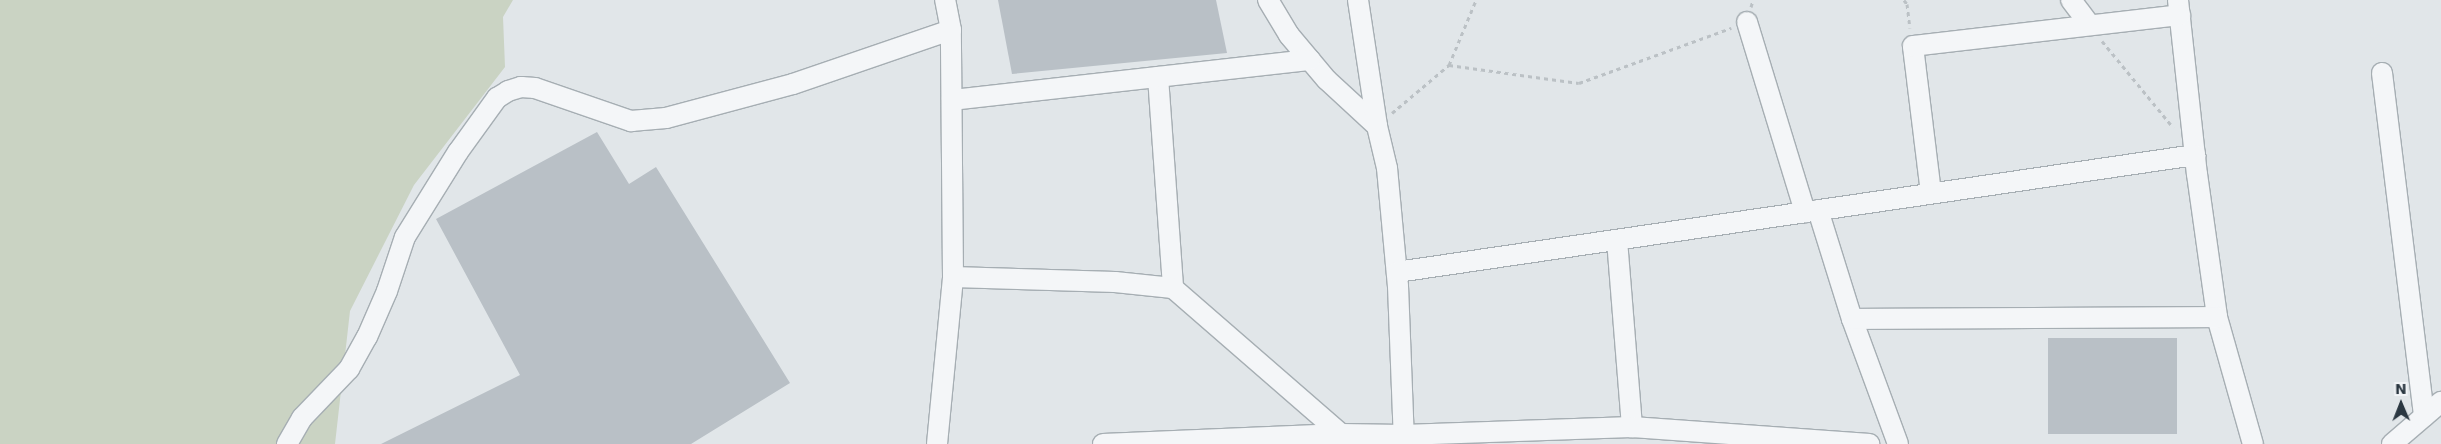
<!DOCTYPE html>
<html>
<head>
<meta charset="utf-8">
<style>
	body { margin:0 }
	#map { position:relative; width:2441px; height:444px; overflow:hidden; background:#e1e6e9; font-family:"DejaVu Sans",sans-serif }
	div>[style] { position:absolute }
	.green>* { inset:0; background:#cad3c3 }
	.building>* { inset:0; background:#b9c0c6 }
	.path>* { height:3px; margin-top:-1.5px; transform-origin:0; background:repeating-linear-gradient(90deg,#bbc1c5 0 4px,transparent 0 8px) }
	.roads { filter:drop-shadow(1px 0 #a6aeb3) drop-shadow(-1px 0 #a6aeb3) drop-shadow(0 1px #a6aeb3) drop-shadow(0 -1px #a6aeb3) }
	.minor>* { height:20px; margin:-10px; padding:0 10px; transform-origin:10px; border-radius:10px; background:#f4f6f8 }
	span { translate:-50% -50%; white-space:nowrap; text-align:center; line-height:1.15; -webkit-text-stroke:5px #f1f4f7; paint-order:stroke }
	.north { position:absolute; left:2376px; top:379px; width:50px; height:50px; -webkit-text-stroke:4px #f1f4f7; paint-order:stroke; rotate:359deg; font-size:14px; font-weight:700; line-height:20px; text-align:center; color:#2a3741 }
	.north::after { content:''; display:block; margin:auto; width:18px; height:22px; background:#2a3741; clip-path:polygon(50% 0,100% 100%,50% 72%,0 100%) }
</style>
</head>
<body>
<div id="map">
	<div class="green">
		<div style="clip-path:polygon(0 0,513px 0,503px 17px,505px 67px,414px 185px,350px 311px,335px 444px,0 444px)"></div>
	</div>
	<div class="building">
		<div style="clip-path:polygon(998px 0,1216px 0,1227px 53px,1012px 74px)"></div>
		<div style="clip-path:polygon(597px 132px,629px 184px,656px 167px,790px 383px,691px 444px,381px 444px,520px 375px,436px 219px)"></div>
		<div style="clip-path:polygon(2048px 338px,2177px 338px,2177px 434px,2048px 434px)"></div>
	</div>
	<div class="path">
		<div style="left:1904px;top:0;width:5px;rotate:53deg"></div>
		<div style="left:1907px;top:4px;width:24px;rotate:83deg"></div>
		<div style="left:1751px;top:7px;width:7px;rotate:-74deg"></div>
		<div style="left:2102px;top:41px;width:112px;rotate:50.5deg"></div>
		<div style="left:1449px;top:65px;width:70px;rotate:-67.4deg"></div>
		<div style="left:1392px;top:113px;width:75px;rotate:-40.1deg"></div>
		<div style="left:1449px;top:65px;width:131px;rotate:7.9deg"></div>
		<div style="left:1579px;top:83px;width:162px;rotate:-19.9deg"></div>
	</div>
	<div class="roads">
		<div class="minor">
			<div style="left:1268px;top:0;width:41px;rotate:59deg"></div>
			<div style="left:1289px;top:35px;width:33px;rotate:50deg"></div>
			<div style="left:1310px;top:60px;width:26px;rotate:50deg"></div>
			<div style="left:1327px;top:80px;width:68px;rotate:42.6deg"></div>
			<div style="left:1377px;top:126px;width:43px;rotate:76.6deg"></div>
			<div style="left:1387px;top:168px;width:119px;rotate:84.7deg"></div>
			<div style="left:1398px;top:286px;width:158px;rotate:87.8deg"></div>
			<div style="left:1358px;top:0;width:127px;rotate:81.4deg"></div>
			<div style="left:2071px;top:0;width:31px;rotate:53deg"></div>
			<div style="left:2178px;top:0;width:175px;rotate:83.8deg"></div>
			<div style="left:2197px;top:174px;width:144px;rotate:82deg"></div>
			<div style="left:2217px;top:317px;width:132px;rotate:74.2deg"></div>
			<div style="left:1747px;top:22px;width:199px;rotate:73deg"></div>
			<div style="left:2382px;top:73px;width:346px;rotate:83deg"></div>
			<div style="left:1158px;top:77px;width:212px;rotate:85.9deg"></div>
			<div style="left:952px;top:100px;width:360px;rotate:-6.4deg"></div>
			<div style="left:1931px;top:193px;width:148px;rotate:-97deg"></div>
			<div style="left:1913px;top:46px;width:269px;rotate:-6.6deg"></div>
			<div style="left:1818px;top:210px;width:114px;rotate:72.7deg"></div>
			<div style="left:1852px;top:319px;width:133px;rotate:69.8deg"></div>
			<div style="left:1617px;top:240px;width:188px;rotate:85.4deg"></div>
			<div style="left:1397px;top:272px;width:807px;rotate:-8.34deg"></div>
			<div style="left:953px;top:277px;width:162px;rotate:1.8deg"></div>
			<div style="left:1115px;top:282px;width:58px;rotate:5.9deg"></div>
			<div style="left:1173px;top:288px;width:223px;rotate:41deg"></div>
			<div style="left:1852px;top:319px;width:365px;rotate:-0.3deg"></div>
			<div style="left:287px;top:444px;width:30px;rotate:-60deg"></div>
			<div style="left:302px;top:418px;width:68px;rotate:-46.2deg"></div>
			<div style="left:349px;top:369px;width:37px;rotate:-61deg"></div>
			<div style="left:367px;top:337px;width:50px;rotate:-66.5deg"></div>
			<div style="left:387px;top:291px;width:57px;rotate:-71.6deg"></div>
			<div style="left:405px;top:237px;width:100px;rotate:-58.1deg"></div>
			<div style="left:458px;top:152px;width:67px;rotate:-54.2deg"></div>
			<div style="left:497px;top:98px;width:13px;rotate:-32deg"></div>
			<div style="left:508px;top:91px;width:14px;rotate:-17deg"></div>
			<div style="left:521px;top:87px;width:14px;rotate:4deg"></div>
			<div style="left:535px;top:88px;width:102px;rotate:19deg"></div>
			<div style="left:631px;top:121px;width:35px;rotate:-5deg"></div>
			<div style="left:666px;top:118px;width:131px;rotate:-15deg"></div>
			<div style="left:793px;top:84px;width:167px;rotate:-18.9deg"></div>
			<div style="left:951px;top:30px;width:31px;rotate:-101deg"></div>
			<div style="left:937px;top:444px;width:168px;rotate:-84.5deg"></div>
			<div style="left:953px;top:277px;width:247px;rotate:-90.5deg"></div>
			<div style="left:1103px;top:444px;width:238px;rotate:-2.4deg"></div>
			<div style="left:1341px;top:434px;width:62px;rotate:0.9deg"></div>
			<div style="left:1403px;top:435px;width:229px;rotate:-2deg"></div>
			<div style="left:1632px;top:427px;width:238px;rotate:4.1deg"></div>
			<div style="left:2392px;top:444px;width:65px;rotate:-40.6deg"></div>
		</div>
	</div>
	<div class="north">N</div>
</div>
</body>
</html>
